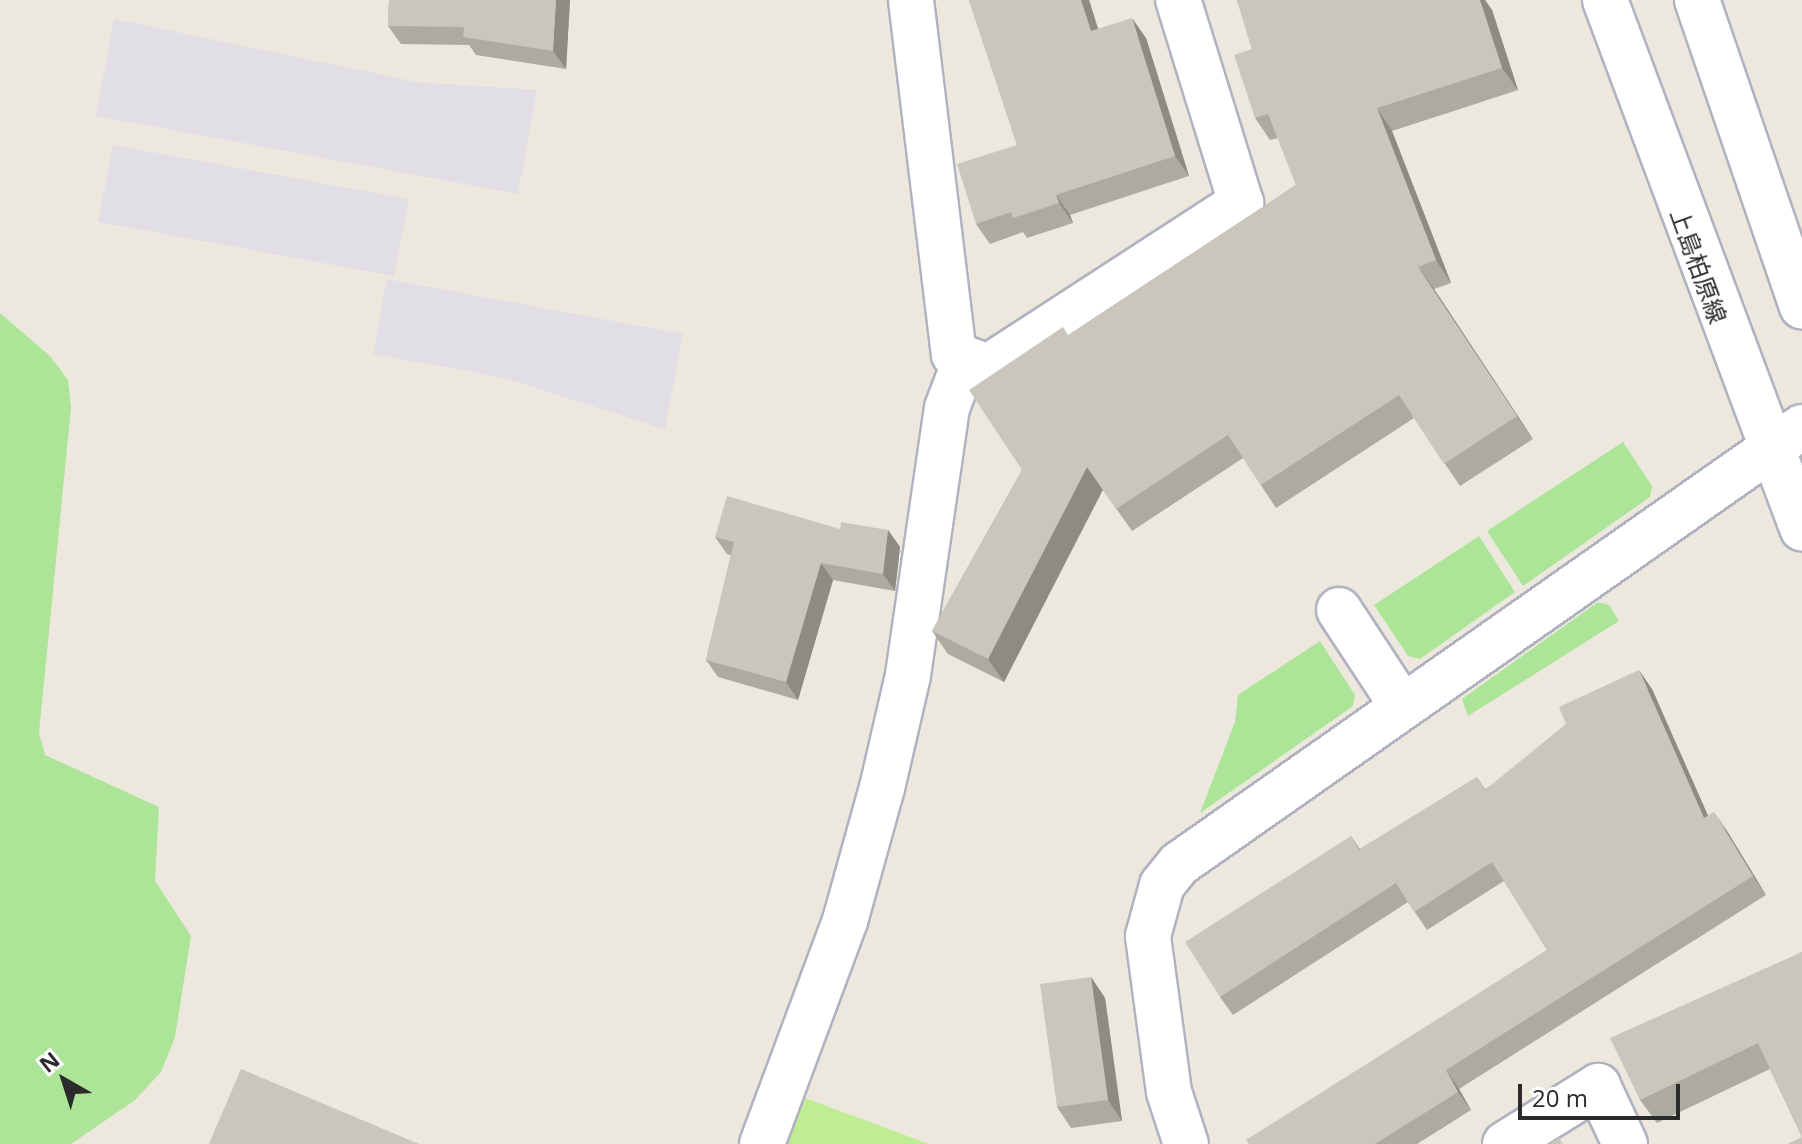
<!DOCTYPE html>
<html>
<head>
<meta charset="utf-8">
<style>
	body { margin:0 }
	#map { position:relative; width:1802px; height:1144px; overflow:hidden; background:#ede8dd; font-family:"Open Sans","Noto Sans JP",sans-serif }
	div>[style] { position:absolute }
	.industrial>* { inset:0; background:#e1dee6 }
	.green>* { inset:0; background:#ace598 }
	.pitch>* { inset:0; background:#c0ed94 }
	.roads { filter:drop-shadow(2px 0 #b1b2bf) drop-shadow(-2px 0 #b1b2bf) drop-shadow(0 2px #b1b2bf) drop-shadow(0 -2px #b1b2bf) }
	.minor>* { height:44px; margin:-22px; padding:0 22px; transform-origin:22px; border-radius:22px; background:#fff }
	.wall>* { inset:0; background:#adaaa2 }
	.shaded-wall>* { inset:0; background:#8d8b84 }
	.building>* { inset:0; background:#c9c6bc }
	span { translate:-50% -50%; white-space:nowrap; text-align:center; line-height:1.15; -webkit-text-stroke:6px #fff; paint-order:stroke }
	.street-label { font-size:24px; color:#2b2b2b }
	.north { position:absolute; left:24px; top:1040px; width:80px; height:80px; -webkit-text-stroke:6px #fff; paint-order:stroke; rotate:321deg; font-size:22px; font-weight:700; line-height:32px; text-align:center; color:#2b2b2b }
	.north::after { content:''; display:block; margin:auto; width:28px; height:36px; background:#2b2b2b; clip-path:polygon(50% 0,100% 100%,50% 72%,0 100%) }
	.scale { position:absolute; left:1518px; top:1084px; width:162px; height:36px; box-sizing:border-box; border:4px solid #2b2b2b; border-top:0; padding-left:10px; font-size:24px; line-height:28px; white-space:nowrap; color:#2b2b2b; -webkit-text-stroke:6px #fff; paint-order:stroke }
</style>
</head>
<body>
<div id="map">
	<div class="industrial">
		<div style="clip-path:polygon(114px 19px,417px 82px,537px 90px,518px 194px,96px 116px)"></div>
		<div style="clip-path:polygon(113px 145px,409px 199px,394px 276px,98px 222px)"></div>
		<div style="clip-path:polygon(387px 279px,683px 334px,665px 429px,501px 377px,373px 354px)"></div>
	</div>
	<div class="green">
		<div style="clip-path:polygon(0 313px,51px 357px,68px 380px,71px 408px,39px 733px,45px 755px,159px 807px,155px 881px,191px 936px,175px 1037px,161px 1072px,135px 1100px,71px 1144px,0 1144px)"></div>
		<div style="clip-path:polygon(1623px 442px,1652px 486px,1650px 497px,1523px 586px,1487px 531px)"></div>
		<div style="clip-path:polygon(1479px 536px,1515px 592px,1420px 659px,1408px 656px,1374px 605px)"></div>
		<div style="clip-path:polygon(1598px 602px,1609px 605px,1619px 621px,1468px 716px,1462px 699px)"></div>
		<div style="clip-path:polygon(1320px 641px,1355px 695px,1353px 706px,1200px 813px,1235px 722px,1238px 695px)"></div>
	</div>
	<div class="pitch">
		<div style="clip-path:polygon(797px 1095px,929px 1144px,779px 1144px)"></div>
	</div>
	<div class="roads">
		<div class="minor">
			<div style="left:911px;top:0;width:357px;rotate:83.1deg"></div>
			<div style="left:954px;top:354px;width:36px;rotate:21deg"></div>
			<div style="left:988px;top:367px;width:302px;rotate:-33deg"></div>
			<div style="left:1241px;top:203px;width:213px;rotate:-107.2deg"></div>
			<div style="left:1605px;top:0;width:564px;rotate:69.54deg"></div>
			<div style="left:1697px;top:0;width:324px;rotate:71.1deg"></div>
			<div style="left:1339px;top:610px;width:115px;rotate:56.7deg"></div>
			<div style="left:762px;top:1144px;width:238px;rotate:-69.6deg"></div>
			<div style="left:845px;top:921px;width:138px;rotate:-74.5deg"></div>
			<div style="left:882px;top:788px;width:116px;rotate:-77deg"></div>
			<div style="left:908px;top:675px;width:270px;rotate:-81.7deg"></div>
			<div style="left:947px;top:408px;width:53px;rotate:-69.2deg"></div>
			<div style="left:1186px;top:1144px;width:55px;rotate:-108.1deg"></div>
			<div style="left:1169px;top:1092px;width:157px;rotate:-97.7deg"></div>
			<div style="left:1148px;top:936px;width:53px;rotate:-74.6deg"></div>
			<div style="left:1162px;top:885px;width:27px;rotate:-51deg"></div>
			<div style="left:1179px;top:864px;width:761px;rotate:-35.05deg"></div>
			<div style="left:1505px;top:1144px;width:110px;rotate:-31.9deg"></div>
			<div style="left:1598px;top:1086px;width:64px;rotate:65deg"></div>
		</div>
	</div>
	<div class="wall">
		<div style="clip-path:polygon(389px 0,570px 0,566px 69px,476px 55px,469px 45px,401px 44px,388px 26px)"></div>
		<div style="clip-path:polygon(969px 0,1089px 0,1098px 29px,1146px 38px,1189px 176px,1070px 215px,1073px 223px,1027px 238px,1023px 232px,990px 244px,976px 224px,1017px 145px)"></div>
		<div style="clip-path:polygon(1237px 0,1485px 0,1492px 10px,1518px 90px,1392px 131px,1451px 283px,1434px 289px,1533px 439px,1460px 486px,1414px 418px,1276px 508px,1243px 458px,1132px 531px,1103px 490px,1004px 682px,948px 654px,932px 631px,1022px 470px,1069px 335px,1296px 185px,1278px 138px,1270px 140px,1255px 118px,1252px 49px)"></div>
		<div style="clip-path:polygon(840px 529px,888px 530px,900px 547px,895px 591px,833px 580px,798px 700px,718px 677px,706px 660px,731px 555px,727px 554px,715px 537px)"></div>
		<div style="clip-path:polygon(1652px 689px,1708px 816px,1727px 831px,1766px 895px,1459px 1089px,1471px 1110px,1417px 1144px,1249px 1144px,1547px 950px,1504px 881px,1427px 930px,1408px 902px,1233px 1015px,1220px 997px,1351px 836px,1360px 849px,1477px 777px,1485px 789px)"></div>
		<div style="clip-path:polygon(1802px 952px,1802px 1137px,1770px 1069px,1657px 1123px,1640px 1100px)"></div>
		<div style="clip-path:polygon(1091px 977px,1105px 998px,1122px 1121px,1071px 1128px,1057px 1107px)"></div>
	</div>
	<div class="shaded-wall">
		<div style="clip-path:polygon(556px 0,570px 0,566px 69px,553px 51px)"></div>
		<div style="clip-path:polygon(1081px 0,1089px 0,1105px 51px,1091px 31px)"></div>
		<div style="clip-path:polygon(1480px 0,1485px 0,1492px 10px,1518px 90px,1502px 68px)"></div>
		<div style="clip-path:polygon(1132px 18px,1146px 38px,1189px 176px,1175px 156px)"></div>
		<div style="clip-path:polygon(1377px 108px,1392px 131px,1451px 283px,1436px 260px)"></div>
		<div style="clip-path:polygon(1056px 195px,1070px 215px,1073px 223px,1059px 203px)"></div>
		<div style="clip-path:polygon(1418px 267px,1434px 289px,1533px 439px,1517px 416px)"></div>
		<div style="clip-path:polygon(1087px 467px,1103px 489px,1004px 682px,988px 659px)"></div>
		<div style="clip-path:polygon(888px 530px,900px 547px,895px 591px,883px 574px)"></div>
		<div style="clip-path:polygon(821px 563px,833px 580px,798px 700px,786px 682px)"></div>
		<div style="clip-path:polygon(1639px 670px,1652px 689px,1717px 836px,1704px 818px)"></div>
		<div style="clip-path:polygon(1714px 812px,1727px 831px,1766px 895px,1753px 876px)"></div>
		<div style="clip-path:polygon(1091px 977px,1105px 998px,1122px 1121px,1108px 1100px)"></div>
		<div style="clip-path:polygon(1446px 1070px,1459px 1089px,1471px 1110px,1458px 1092px)"></div>
	</div>
	<div class="building">
		<div style="clip-path:polygon(389px 0,556px 0,553px 51px,463px 37px,464px 27px,388px 26px)"></div>
		<div style="clip-path:polygon(969px 0,1081px 0,1091px 31px,1132px 18px,1175px 156px,1056px 195px,1059px 203px,1013px 218px,1011px 212px,976px 224px,957px 164px,1017px 145px)"></div>
		<div style="clip-path:polygon(1237px 0,1480px 0,1502px 68px,1377px 108px,1436px 260px,1418px 267px,1517px 416px,1444px 464px,1399px 395px,1261px 485px,1228px 435px,1116px 509px,1087px 467px,988px 659px,932px 631px,1022px 470px,969px 390px,1063px 327px,1068px 335px,1296px 185px,1268px 114px,1255px 118px,1234px 55px,1252px 49px)"></div>
		<div style="clip-path:polygon(727px 496px,840px 529px,841px 522px,888px 530px,883px 574px,821px 563px,786px 682px,706px 660px,734px 542px,715px 537px)"></div>
		<div style="clip-path:polygon(1639px 670px,1704px 818px,1714px 812px,1753px 876px,1446px 1070px,1458px 1092px,1375px 1144px,1249px 1144px,1246px 1140px,1547px 950px,1492px 862px,1414px 912px,1396px 883px,1220px 997px,1185px 942px,1351px 836px,1359px 850px,1477px 777px,1485px 790px,1566px 724px,1559px 707px)"></div>
		<div style="clip-path:polygon(1802px 952px,1802px 1144px,1787px 1144px,1802px 1137px,1758px 1043px,1640px 1100px,1610px 1038px)"></div>
		<div style="clip-path:polygon(1091px 977px,1108px 1100px,1057px 1107px,1040px 984px)"></div>
		<div style="clip-path:polygon(241px 1069px,419px 1144px,209px 1144px)"></div>
		<div style="clip-path:polygon(1559px 1138px,1563px 1144px,1549px 1144px)"></div>
	</div>
	<div class="street-label">
		<span style="left:1699px;top:266px;rotate:70deg">上島柏原線</span>
	</div>
	<div class="north">N</div>
	<div class="scale">20 m</div>
</div>
</body>
</html>
